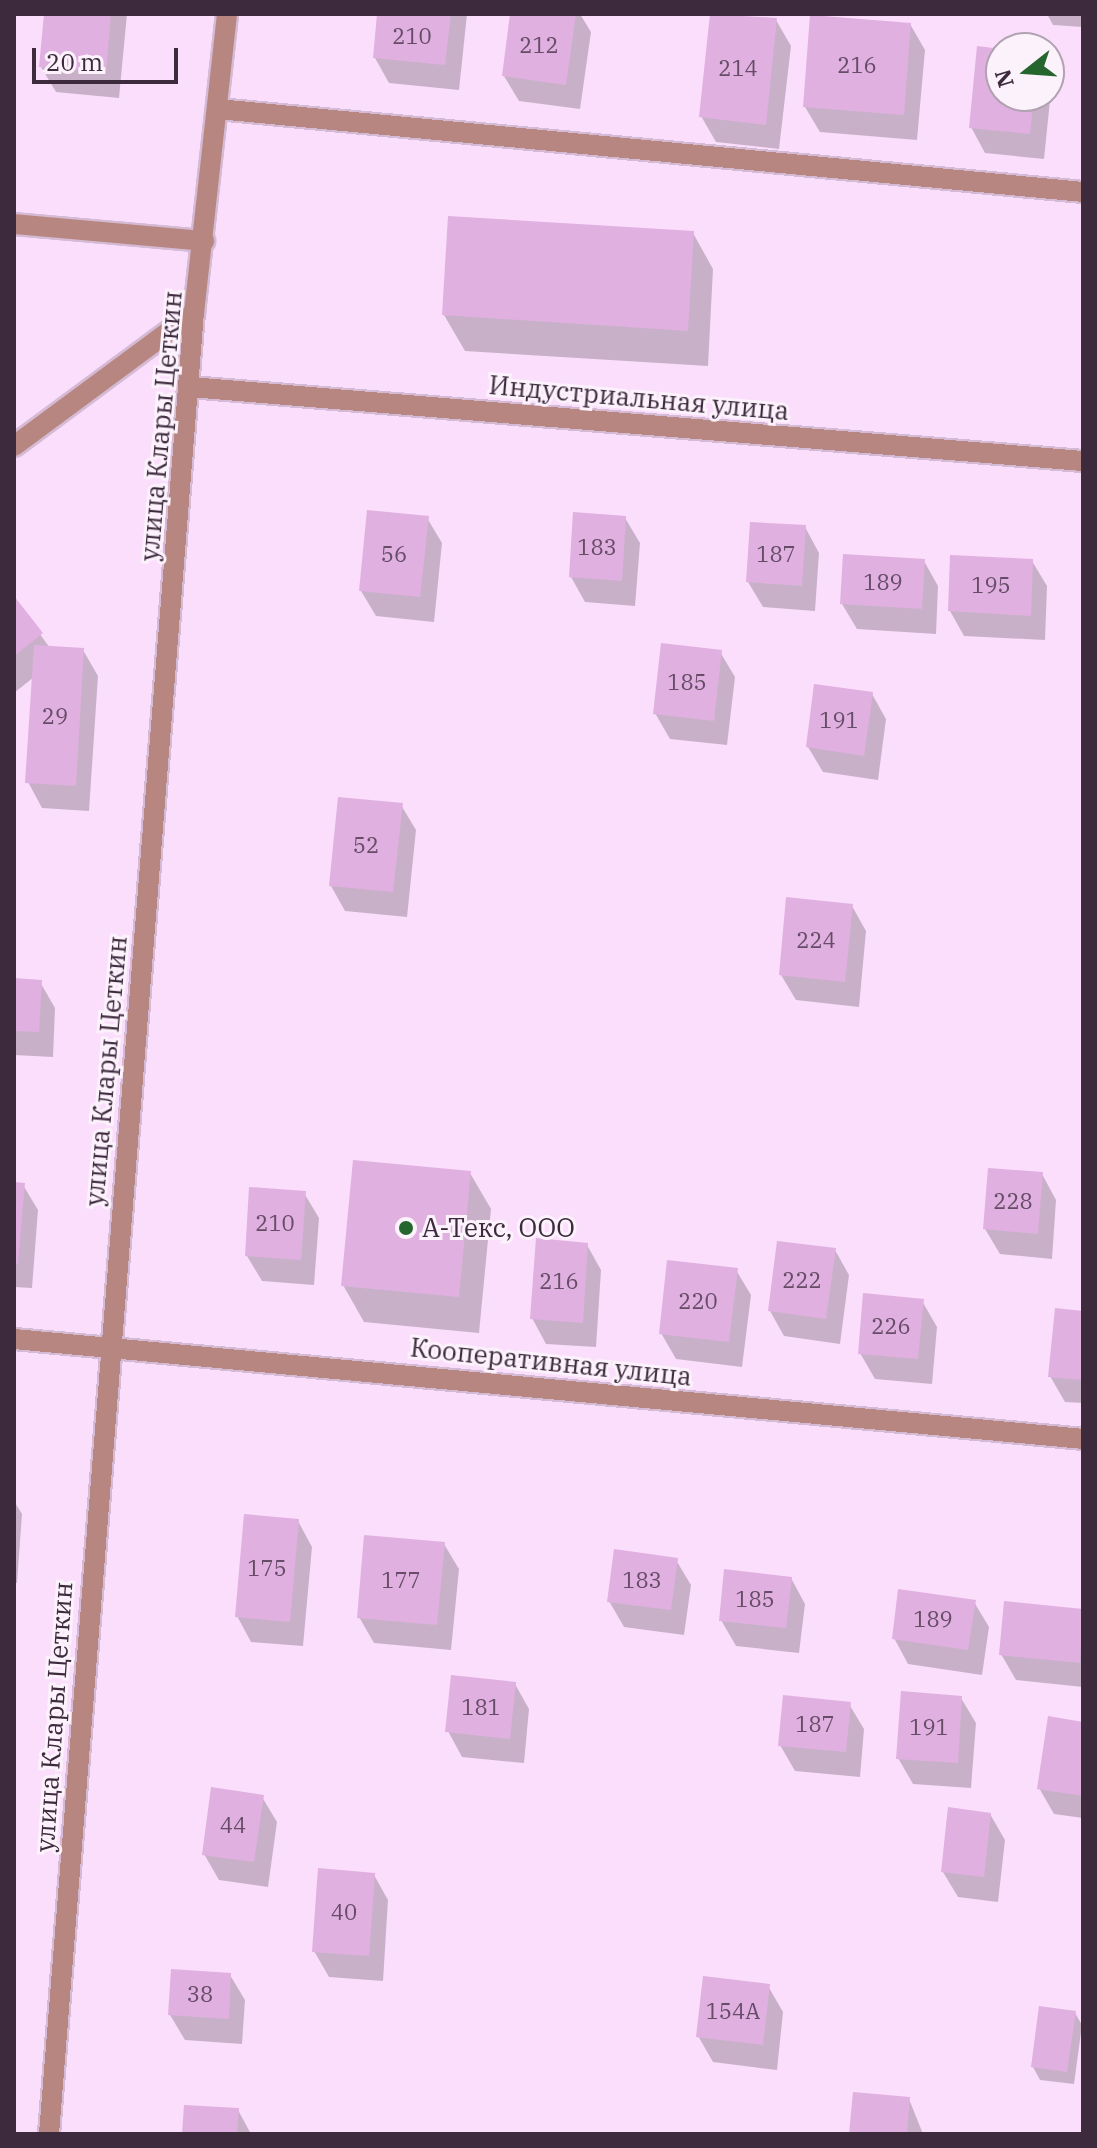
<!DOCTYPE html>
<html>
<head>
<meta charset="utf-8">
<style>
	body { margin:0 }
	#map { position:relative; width:1097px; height:2148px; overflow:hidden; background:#fbdefb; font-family:"IBM Plex Serif",serif }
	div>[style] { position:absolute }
	.shadow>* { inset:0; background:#0003 }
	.building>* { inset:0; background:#e0b0e0 }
	.roads { filter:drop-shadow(2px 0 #d5bad5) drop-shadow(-2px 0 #d5bad5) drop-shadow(0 2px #d5bad5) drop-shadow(0 -2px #d5bad5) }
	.minor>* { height:20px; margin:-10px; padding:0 10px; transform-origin:10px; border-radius:10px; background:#b88680 }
	.dots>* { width:22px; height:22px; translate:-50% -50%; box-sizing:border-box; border:4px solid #fcf2fc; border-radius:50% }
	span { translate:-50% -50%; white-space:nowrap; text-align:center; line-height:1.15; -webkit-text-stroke:6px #fcf2fc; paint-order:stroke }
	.number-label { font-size:22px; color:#664c66 }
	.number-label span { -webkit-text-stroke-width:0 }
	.street-label { font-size:26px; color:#3d2a3d }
	.poi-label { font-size:26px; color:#3d2a3d }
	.left { translate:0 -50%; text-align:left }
	.frame { position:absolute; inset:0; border:16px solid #3d2a3d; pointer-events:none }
	.north { position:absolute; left:985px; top:32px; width:80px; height:80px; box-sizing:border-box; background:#fcf2fc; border:2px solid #b0a2b0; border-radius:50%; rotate:253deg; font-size:22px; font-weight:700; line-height:32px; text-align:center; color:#3d2a3d }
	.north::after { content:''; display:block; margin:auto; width:28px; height:36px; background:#25652e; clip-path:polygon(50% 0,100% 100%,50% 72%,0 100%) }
	.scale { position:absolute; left:32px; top:48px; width:146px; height:36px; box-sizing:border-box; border:4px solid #3d2a3d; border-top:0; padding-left:10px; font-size:24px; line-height:28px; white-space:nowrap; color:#3d2a3d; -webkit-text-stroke:6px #fcf2fc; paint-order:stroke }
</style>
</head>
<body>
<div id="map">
	<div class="shadow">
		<div style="clip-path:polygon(46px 14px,127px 14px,119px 98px,56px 92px,41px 67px)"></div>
		<div style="clip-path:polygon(379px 14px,467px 14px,459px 90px,389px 83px,375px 58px)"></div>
		<div style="clip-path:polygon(512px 14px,580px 14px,591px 32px,580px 109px,519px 101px,504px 76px)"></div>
		<div style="clip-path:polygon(712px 14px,776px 20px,791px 46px,779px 149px,716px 142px,701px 116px)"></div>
		<div style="clip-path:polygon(1047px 14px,1083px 14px,1083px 27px,1053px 25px)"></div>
		<div style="clip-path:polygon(910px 24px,925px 50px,917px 140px,820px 132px,805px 107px)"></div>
		<div style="clip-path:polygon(1001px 51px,1001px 96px,1049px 96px,1049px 76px,1052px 81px,1044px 159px,985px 153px,971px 127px)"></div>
		<div style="clip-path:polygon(693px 233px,713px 269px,708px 366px,465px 351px,444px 315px)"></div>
		<div style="clip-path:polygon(427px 518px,442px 543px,434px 622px,376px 616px,361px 591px)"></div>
		<div style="clip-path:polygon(625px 518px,640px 543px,635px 606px,585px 602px,571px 577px)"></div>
		<div style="clip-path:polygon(805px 527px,819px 553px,815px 611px,763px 607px,748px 582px)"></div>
		<div style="clip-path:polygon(924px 561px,938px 586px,936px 634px,857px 629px,842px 604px)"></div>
		<div style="clip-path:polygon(1032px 561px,1047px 586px,1045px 640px,964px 636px,950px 611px)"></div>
		<div style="clip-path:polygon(14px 599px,50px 648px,83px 650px,98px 676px,89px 811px,42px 808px,28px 782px,34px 677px,14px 693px)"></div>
		<div style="clip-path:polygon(720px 652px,735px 677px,727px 745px,670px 739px,655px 713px)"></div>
		<div style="clip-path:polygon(872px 694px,886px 719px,878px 780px,823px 772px,808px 747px)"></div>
		<div style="clip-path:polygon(401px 805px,416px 830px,407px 917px,345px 911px,331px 886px)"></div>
		<div style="clip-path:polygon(852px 906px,866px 931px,859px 1007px,796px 1000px,781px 975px)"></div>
		<div style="clip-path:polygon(14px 980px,40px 982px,55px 1008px,53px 1057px,14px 1055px)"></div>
		<div style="clip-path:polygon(470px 1173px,491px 1209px,479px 1333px,364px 1322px,343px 1285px)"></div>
		<div style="clip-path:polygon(1042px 1174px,1056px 1200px,1052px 1259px,1000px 1254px,985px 1229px)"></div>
		<div style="clip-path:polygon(14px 1184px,23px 1185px,38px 1210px,32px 1288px,14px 1287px)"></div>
		<div style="clip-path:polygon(304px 1193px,319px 1218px,314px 1285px,262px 1281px,247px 1256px)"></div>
		<div style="clip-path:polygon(587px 1245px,601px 1270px,596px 1347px,546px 1344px,532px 1318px)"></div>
		<div style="clip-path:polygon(835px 1250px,849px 1275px,840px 1344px,784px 1336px,770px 1311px)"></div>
		<div style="clip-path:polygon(736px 1270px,751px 1295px,742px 1367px,676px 1359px,661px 1333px)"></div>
		<div style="clip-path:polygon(922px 1301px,937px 1327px,932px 1384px,875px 1379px,860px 1353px)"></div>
		<div style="clip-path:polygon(1083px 1313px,1083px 1403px,1065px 1402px,1050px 1376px)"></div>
		<div style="clip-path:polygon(14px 1501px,22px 1514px,17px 1583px,14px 1583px)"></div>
		<div style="clip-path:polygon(298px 1521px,312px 1547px,303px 1646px,251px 1642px,237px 1616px)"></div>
		<div style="clip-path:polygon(444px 1544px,459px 1569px,451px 1650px,374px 1643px,359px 1617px)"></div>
		<div style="clip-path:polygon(676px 1560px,691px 1585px,684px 1635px,624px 1627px,609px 1601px)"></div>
		<div style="clip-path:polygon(791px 1578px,805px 1604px,799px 1653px,736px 1646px,721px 1620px)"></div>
		<div style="clip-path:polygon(974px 1602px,989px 1627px,982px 1675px,908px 1664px,894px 1638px)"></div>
		<div style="clip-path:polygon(1006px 1603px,1083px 1611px,1083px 1687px,1016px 1680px,1001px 1654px)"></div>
		<div style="clip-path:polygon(515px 1684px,529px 1709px,524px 1763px,462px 1757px,448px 1731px)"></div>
		<div style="clip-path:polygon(961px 1698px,976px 1723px,971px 1788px,913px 1784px,898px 1758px)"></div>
		<div style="clip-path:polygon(849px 1704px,864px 1729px,860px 1777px,795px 1771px,780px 1745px)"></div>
		<div style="clip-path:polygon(1083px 1724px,1083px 1818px,1054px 1814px,1039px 1788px)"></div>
		<div style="clip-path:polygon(262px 1797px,277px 1822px,268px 1887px,219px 1880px,204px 1854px)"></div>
		<div style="clip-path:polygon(990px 1814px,1005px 1840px,998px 1902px,958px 1897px,943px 1872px)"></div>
		<div style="clip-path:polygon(374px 1875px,388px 1900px,383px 1981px,329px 1977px,314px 1951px)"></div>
		<div style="clip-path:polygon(230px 1975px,245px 2000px,242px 2044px,185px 2040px,170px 2015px)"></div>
		<div style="clip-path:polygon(768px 1986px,783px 2012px,777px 2070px,713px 2062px,698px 2036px)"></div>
		<div style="clip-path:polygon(1075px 2013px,1082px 2025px,1074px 2084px,1040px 2080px,1033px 2067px)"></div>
		<div style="clip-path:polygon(909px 2099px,923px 2134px,851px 2134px)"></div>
		<div style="clip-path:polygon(238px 2110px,251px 2134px,184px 2134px)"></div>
	</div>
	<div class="building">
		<div style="clip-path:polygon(44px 14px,111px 14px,106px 73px,39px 67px)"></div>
		<div style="clip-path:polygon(377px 14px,451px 14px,445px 65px,373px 58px)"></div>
		<div style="clip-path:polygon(510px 14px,576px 14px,566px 85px,502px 76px)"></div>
		<div style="clip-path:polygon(710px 14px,777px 18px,766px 125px,699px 117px)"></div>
		<div style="clip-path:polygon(810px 15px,911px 23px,904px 115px,803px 107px)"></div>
		<div style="clip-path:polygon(977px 46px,1001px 49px,1001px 96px,1034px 96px,1030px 134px,969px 128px)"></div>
		<div style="clip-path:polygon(448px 216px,694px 231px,688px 331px,442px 315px)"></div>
		<div style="clip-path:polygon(367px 510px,429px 516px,420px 597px,359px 591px)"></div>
		<div style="clip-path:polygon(573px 512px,626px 516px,622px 581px,569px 577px)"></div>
		<div style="clip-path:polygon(750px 522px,806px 525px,802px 586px,746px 582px)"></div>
		<div style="clip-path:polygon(843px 554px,925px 559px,922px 609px,840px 604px)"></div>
		<div style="clip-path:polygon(950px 555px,1033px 559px,1031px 616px,948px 611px)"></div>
		<div style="clip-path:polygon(14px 596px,43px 633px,14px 656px)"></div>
		<div style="clip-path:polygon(661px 643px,722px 650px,714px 721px,653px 714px)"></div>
		<div style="clip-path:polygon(34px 645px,84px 648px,76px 786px,25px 783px)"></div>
		<div style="clip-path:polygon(814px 684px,873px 692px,864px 756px,806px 747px)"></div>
		<div style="clip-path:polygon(338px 797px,403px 803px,393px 892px,329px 886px)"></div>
		<div style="clip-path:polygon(786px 897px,853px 904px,845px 982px,779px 975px)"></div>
		<div style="clip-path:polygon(14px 978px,42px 980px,39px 1032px,14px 1031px)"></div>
		<div style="clip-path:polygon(353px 1160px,471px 1171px,459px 1297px,341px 1286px)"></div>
		<div style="clip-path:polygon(988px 1168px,1043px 1172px,1038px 1234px,983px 1229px)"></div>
		<div style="clip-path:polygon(14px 1182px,25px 1183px,18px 1264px,14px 1263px)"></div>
		<div style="clip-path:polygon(249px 1187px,306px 1191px,301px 1260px,245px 1256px)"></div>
		<div style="clip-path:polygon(536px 1238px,588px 1243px,583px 1323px,530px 1319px)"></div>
		<div style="clip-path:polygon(777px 1241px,836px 1248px,826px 1319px,768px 1311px)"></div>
		<div style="clip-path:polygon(667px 1260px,738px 1268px,729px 1342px,659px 1334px)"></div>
		<div style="clip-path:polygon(863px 1293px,924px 1299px,918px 1359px,858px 1354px)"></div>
		<div style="clip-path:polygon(1055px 1308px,1083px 1311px,1083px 1380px,1048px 1377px)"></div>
		<div style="clip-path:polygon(244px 1514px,299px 1519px,290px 1622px,235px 1617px)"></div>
		<div style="clip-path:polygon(364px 1535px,445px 1542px,437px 1625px,357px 1618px)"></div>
		<div style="clip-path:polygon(614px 1549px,678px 1558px,671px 1610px,607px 1602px)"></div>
		<div style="clip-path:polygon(724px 1569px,792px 1577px,786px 1628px,719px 1621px)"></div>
		<div style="clip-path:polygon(898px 1589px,976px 1600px,968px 1650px,892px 1639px)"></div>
		<div style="clip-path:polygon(1004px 1601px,1083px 1609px,1080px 1663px,999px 1655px)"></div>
		<div style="clip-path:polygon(451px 1675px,516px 1682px,510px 1739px,445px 1732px)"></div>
		<div style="clip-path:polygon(901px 1691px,962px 1696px,958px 1763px,896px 1759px)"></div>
		<div style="clip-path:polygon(783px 1695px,851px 1702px,846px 1752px,778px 1746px)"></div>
		<div style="clip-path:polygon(1048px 1716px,1083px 1722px,1083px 1796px,1037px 1789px)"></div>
		<div style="clip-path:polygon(211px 1787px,264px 1795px,254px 1862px,202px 1855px)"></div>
		<div style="clip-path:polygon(948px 1807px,991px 1813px,984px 1877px,941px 1872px)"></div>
		<div style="clip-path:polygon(318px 1868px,375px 1873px,369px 1956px,312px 1952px)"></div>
		<div style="clip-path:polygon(171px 1969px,231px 1973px,229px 2019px,168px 2015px)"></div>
		<div style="clip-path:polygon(703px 1976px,770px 1984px,763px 2045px,696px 2037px)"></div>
		<div style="clip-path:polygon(1039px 2006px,1076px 2011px,1067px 2072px,1031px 2067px)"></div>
		<div style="clip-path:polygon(853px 2092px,910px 2097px,907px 2134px,849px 2134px)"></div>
		<div style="clip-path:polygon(184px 2105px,239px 2108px,237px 2134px,182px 2134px)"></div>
	</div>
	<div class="roads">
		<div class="minor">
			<div style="left:218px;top:109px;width:869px;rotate:5.48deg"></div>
			<div style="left:14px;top:224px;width:191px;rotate:5.1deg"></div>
			<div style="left:190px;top:387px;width:896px;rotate:4.74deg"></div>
			<div style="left:14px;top:446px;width:224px;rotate:-36.5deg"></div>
			<div style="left:14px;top:1339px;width:1074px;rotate:5.34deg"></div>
			<div style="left:49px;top:2134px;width:1827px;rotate:-85.45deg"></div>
			<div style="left:194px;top:313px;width:301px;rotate:-83.7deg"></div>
		</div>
	</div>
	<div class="dots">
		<div style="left:406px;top:1228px;background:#25652e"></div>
	</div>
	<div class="number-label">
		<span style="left:412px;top:36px">210</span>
		<span style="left:539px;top:45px">212</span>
		<span style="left:857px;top:65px">216</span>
		<span style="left:738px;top:68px">214</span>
		<span style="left:597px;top:547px">183</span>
		<span style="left:394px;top:554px">56</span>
		<span style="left:776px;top:554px">187</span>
		<span style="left:883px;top:582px">189</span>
		<span style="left:991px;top:585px">195</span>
		<span style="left:687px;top:682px">185</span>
		<span style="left:55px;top:716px">29</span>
		<span style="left:839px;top:720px">191</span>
		<span style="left:366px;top:845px">52</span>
		<span style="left:816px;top:940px">224</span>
		<span style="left:1013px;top:1201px">228</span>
		<span style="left:275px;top:1223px">210</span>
		<span style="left:802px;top:1280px">222</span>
		<span style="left:559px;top:1281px">216</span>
		<span style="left:698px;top:1301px">220</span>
		<span style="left:891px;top:1326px">226</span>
		<span style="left:267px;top:1568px">175</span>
		<span style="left:401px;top:1580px">177</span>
		<span style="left:642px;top:1580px">183</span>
		<span style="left:755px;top:1599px">185</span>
		<span style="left:933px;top:1619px">189</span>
		<span style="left:481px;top:1707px">181</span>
		<span style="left:815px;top:1724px">187</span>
		<span style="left:929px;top:1727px">191</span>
		<span style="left:233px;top:1825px">44</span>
		<span style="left:344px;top:1912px">40</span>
		<span style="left:200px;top:1994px">38</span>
		<span style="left:733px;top:2011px">154А</span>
	</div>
	<div class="street-label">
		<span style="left:639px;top:398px;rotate:5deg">Индустриальная улица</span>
		<span style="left:161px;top:426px;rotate:-85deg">улица Клары Цеткин</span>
		<span style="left:106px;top:1071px;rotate:-85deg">улица Клары Цеткин</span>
		<span style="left:551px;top:1362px;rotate:6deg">Кооперативная улица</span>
		<span style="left:54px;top:1717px;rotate:-86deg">улица Клары Цеткин</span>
	</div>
	<div class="poi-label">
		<span class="left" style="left:422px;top:1228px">А-Текс, ООО</span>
	</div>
	<div class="frame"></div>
	<div class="north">N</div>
	<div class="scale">20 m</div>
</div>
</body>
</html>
